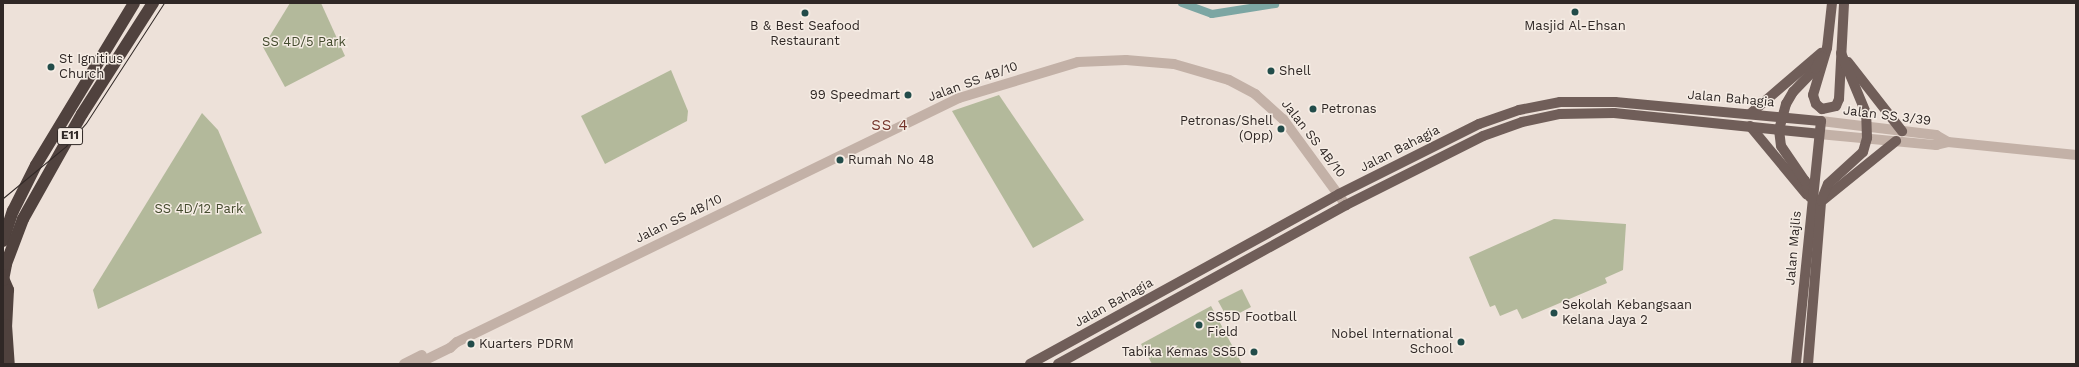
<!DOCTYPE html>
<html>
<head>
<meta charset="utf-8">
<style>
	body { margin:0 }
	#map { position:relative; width:2079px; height:367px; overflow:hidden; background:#ede1d9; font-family:"Work Sans",sans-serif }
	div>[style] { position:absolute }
	.green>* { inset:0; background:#b3b99b }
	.canal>* { height:8px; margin:-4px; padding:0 4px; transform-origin:4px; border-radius:4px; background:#7ca6a3 }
	.minor>* { height:10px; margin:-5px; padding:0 5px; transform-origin:5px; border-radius:5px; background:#c3b1a7 }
	.major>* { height:10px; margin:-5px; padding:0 5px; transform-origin:5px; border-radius:5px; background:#705e59 }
	.highway>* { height:12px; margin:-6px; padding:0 6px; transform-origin:6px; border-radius:6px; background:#50423e }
	.tram>* { height:1px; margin:-0.5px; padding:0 0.5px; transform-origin:0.5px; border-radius:0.5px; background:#302826 }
	.dots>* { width:11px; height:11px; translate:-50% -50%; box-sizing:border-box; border:2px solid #f5ece4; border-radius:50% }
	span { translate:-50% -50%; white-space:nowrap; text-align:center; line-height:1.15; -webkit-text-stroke:3px #f5ece4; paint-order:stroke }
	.shield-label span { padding:1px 3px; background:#f5ece4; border:1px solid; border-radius:3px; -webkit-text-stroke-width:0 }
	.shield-label { font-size:12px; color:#302826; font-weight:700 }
	.poi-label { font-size:13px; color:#302826 }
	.left { translate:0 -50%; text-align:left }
	.right { translate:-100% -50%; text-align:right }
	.park-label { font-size:13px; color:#444b2e }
	.street-label { font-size:13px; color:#302826 }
	.quarter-label { font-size:15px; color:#74342b; letter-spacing:1px }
	.frame { position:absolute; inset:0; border:4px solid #302826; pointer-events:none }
</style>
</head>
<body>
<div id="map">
	<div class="green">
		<div style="clip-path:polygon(290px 3px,321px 3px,345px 56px,285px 87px,263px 47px)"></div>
		<div style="clip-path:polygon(671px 70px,688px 111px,687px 121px,605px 164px,581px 116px)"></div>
		<div style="clip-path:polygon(999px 95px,1084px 220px,1033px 248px,952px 111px)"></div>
		<div style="clip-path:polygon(202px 113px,218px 130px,262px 233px,98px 309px,93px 290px)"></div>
		<div style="clip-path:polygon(1554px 219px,1626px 224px,1623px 270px,1605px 278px,1607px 283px,1522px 319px,1517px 309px,1500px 316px,1495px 305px,1490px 307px,1469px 257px)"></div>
		<div style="clip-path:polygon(1242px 289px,1251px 307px,1228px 319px,1218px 301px)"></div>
		<div style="clip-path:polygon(1211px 306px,1242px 364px,1152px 364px,1141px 344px)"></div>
	</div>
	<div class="canal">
		<div style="left:1182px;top:3px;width:32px;rotate:20deg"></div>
		<div style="left:1212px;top:14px;width:64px;rotate:-9deg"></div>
	</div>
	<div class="minor">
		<div style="left:1821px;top:121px;width:116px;rotate:6.9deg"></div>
		<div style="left:1936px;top:135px;width:14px;rotate:30deg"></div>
		<div style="left:1819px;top:134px;width:118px;rotate:5.4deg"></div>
		<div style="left:1936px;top:145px;width:12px;rotate:-14deg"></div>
		<div style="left:1948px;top:142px;width:129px;rotate:5.8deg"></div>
		<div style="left:404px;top:364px;width:20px;rotate:-27deg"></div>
		<div style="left:417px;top:364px;width:37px;rotate:-26deg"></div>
		<div style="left:450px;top:348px;width:9px;rotate:-41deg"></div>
		<div style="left:457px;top:342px;width:558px;rotate:-25.92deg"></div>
		<div style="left:959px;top:98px;width:124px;rotate:-16.8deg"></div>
		<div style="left:1078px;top:62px;width:48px;rotate:-2.4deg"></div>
		<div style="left:1126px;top:60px;width:48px;rotate:4.8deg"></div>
		<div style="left:1174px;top:64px;width:57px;rotate:16.2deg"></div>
		<div style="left:1229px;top:80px;width:30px;rotate:28deg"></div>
		<div style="left:1255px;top:94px;width:38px;rotate:42deg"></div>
		<div style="left:1283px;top:119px;width:107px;rotate:53.8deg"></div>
	</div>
	<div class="major">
		<div style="left:1832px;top:3px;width:45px;rotate:96.3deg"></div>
		<div style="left:1827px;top:48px;width:49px;rotate:106.6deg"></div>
		<div style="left:1813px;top:95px;width:9px;rotate:72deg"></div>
		<div style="left:1816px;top:104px;width:8px;rotate:40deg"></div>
		<div style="left:1822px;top:109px;width:14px;rotate:-12deg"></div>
		<div style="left:1836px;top:106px;width:8px;rotate:-67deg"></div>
		<div style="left:1839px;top:99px;width:96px;rotate:-87deg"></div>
		<div style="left:1848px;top:62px;width:88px;rotate:52deg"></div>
		<div style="left:1750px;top:114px;width:94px;rotate:-40.7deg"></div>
		<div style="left:1750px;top:126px;width:89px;rotate:50.4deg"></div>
		<div style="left:1810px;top:197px;width:17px;rotate:-107deg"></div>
		<div style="left:1805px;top:181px;width:42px;rotate:-124.4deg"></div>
		<div style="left:1781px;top:146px;width:16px;rotate:-97deg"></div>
		<div style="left:1779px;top:130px;width:27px;rotate:-75deg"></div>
		<div style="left:1786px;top:104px;width:14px;rotate:-60deg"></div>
		<div style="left:1793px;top:92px;width:32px;rotate:-46deg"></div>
		<div style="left:1815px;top:69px;width:14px;rotate:-60deg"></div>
		<div style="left:1823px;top:200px;width:94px;rotate:-38.9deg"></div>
		<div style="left:1030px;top:364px;width:353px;rotate:-28.8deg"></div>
		<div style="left:1339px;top:194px;width:157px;rotate:-26.6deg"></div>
		<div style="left:1479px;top:124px;width:42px;rotate:-19.3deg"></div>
		<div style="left:1519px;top:110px;width:42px;rotate:-11deg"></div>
		<div style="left:1560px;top:102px;width:55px"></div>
		<div style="left:1615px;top:102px;width:207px;rotate:5.3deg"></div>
		<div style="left:1821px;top:121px;width:244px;rotate:95.9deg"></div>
		<div style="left:1058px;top:364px;width:329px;rotate:-28.9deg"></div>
		<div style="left:1346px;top:205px;width:153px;rotate:-26.7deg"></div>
		<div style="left:1483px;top:136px;width:41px;rotate:-19.7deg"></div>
		<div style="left:1522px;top:122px;width:39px;rotate:-12deg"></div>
		<div style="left:1560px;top:114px;width:54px;rotate:-1.1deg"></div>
		<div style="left:1614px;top:113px;width:206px;rotate:5.8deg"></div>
		<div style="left:1808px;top:364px;width:164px;rotate:-85.4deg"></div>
		<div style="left:1821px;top:201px;width:18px;rotate:-68deg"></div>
		<div style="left:1828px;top:184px;width:47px;rotate:-42.4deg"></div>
		<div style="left:1863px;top:152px;width:15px;rotate:-74deg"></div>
		<div style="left:1867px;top:138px;width:25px;rotate:-92deg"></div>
		<div style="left:1866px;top:113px;width:65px;rotate:-112.6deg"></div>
	</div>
	<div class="highway">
		<div style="left:3px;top:241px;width:32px;rotate:-72deg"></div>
		<div style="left:13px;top:211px;width:51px;rotate:-63.4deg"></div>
		<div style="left:36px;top:165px;width:189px;rotate:-58.8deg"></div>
		<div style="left:3px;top:278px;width:13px;rotate:67deg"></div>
		<div style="left:8px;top:290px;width:35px;rotate:93deg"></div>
		<div style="left:6px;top:325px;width:39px;rotate:86deg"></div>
		<div style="left:3px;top:280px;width:16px;rotate:-79deg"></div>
		<div style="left:6px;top:264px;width:48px;rotate:-69.3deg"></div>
		<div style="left:23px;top:219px;width:120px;rotate:-60.7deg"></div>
		<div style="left:82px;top:114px;width:132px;rotate:-57.4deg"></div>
	</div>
	<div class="tram">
		<div style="left:3px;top:198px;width:82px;rotate:-39.5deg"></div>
		<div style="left:66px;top:146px;width:30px;rotate:-49deg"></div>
		<div style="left:86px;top:123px;width:143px;rotate:-57deg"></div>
	</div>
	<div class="dots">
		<div style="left:1575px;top:12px;background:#224c4a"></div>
		<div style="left:805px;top:13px;background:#224c4a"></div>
		<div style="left:51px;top:67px;background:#224c4a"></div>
		<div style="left:1271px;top:71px;background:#224c4a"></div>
		<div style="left:908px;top:95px;background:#224c4a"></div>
		<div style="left:1313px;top:109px;background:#224c4a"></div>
		<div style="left:1281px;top:129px;background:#224c4a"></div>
		<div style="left:840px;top:160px;background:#224c4a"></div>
		<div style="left:1554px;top:313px;background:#224c4a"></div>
		<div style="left:1199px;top:325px;background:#224c4a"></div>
		<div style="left:1461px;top:342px;background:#224c4a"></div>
		<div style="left:471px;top:344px;background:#224c4a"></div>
		<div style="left:1254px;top:352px;background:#224c4a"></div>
	</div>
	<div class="shield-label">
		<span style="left:70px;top:136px">E11</span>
	</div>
	<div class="poi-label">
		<span style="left:1575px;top:26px">Masjid Al-Ehsan</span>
		<span style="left:805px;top:34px">B &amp; Best Seafood<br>Restaurant</span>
		<span class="left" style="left:59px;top:67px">St Ignitius<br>Church</span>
		<span class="left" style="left:1279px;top:71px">Shell</span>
		<span class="right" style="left:900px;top:95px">99 Speedmart</span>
		<span class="left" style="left:1321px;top:109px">Petronas</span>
		<span class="right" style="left:1273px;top:129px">Petronas/Shell<br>(Opp)</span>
		<span class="left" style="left:848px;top:160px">Rumah No 48</span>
		<span class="left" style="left:1562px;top:313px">Sekolah Kebangsaan<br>Kelana Jaya 2</span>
		<span class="left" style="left:1207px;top:325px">SS5D Football<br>Field</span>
		<span class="right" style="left:1453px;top:342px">Nobel International<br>School</span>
		<span class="left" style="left:479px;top:344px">Kuarters PDRM</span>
		<span class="right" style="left:1246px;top:352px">Tabika Kemas SS5D</span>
	</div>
	<div class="park-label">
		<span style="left:304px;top:42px">SS 4D/5 Park</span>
		<span style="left:199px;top:209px">SS 4D/12 Park</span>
	</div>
	<div class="street-label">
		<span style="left:973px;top:82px;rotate:-20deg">Jalan SS 4B/10</span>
		<span style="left:1731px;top:99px;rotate:5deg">Jalan Bahagia</span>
		<span style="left:1887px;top:116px;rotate:7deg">Jalan SS 3/39</span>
		<span style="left:1313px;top:139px;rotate:52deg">Jalan SS 4B/10</span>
		<span style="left:1400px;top:149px;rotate:-27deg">Jalan Bahagia</span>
		<span style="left:679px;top:219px;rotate:-26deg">Jalan SS 4B/10</span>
		<span style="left:1794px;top:248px;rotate:-85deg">Jalan Majlis</span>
		<span style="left:1114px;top:303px;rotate:-29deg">Jalan Bahagia</span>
	</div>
	<div class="quarter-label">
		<span style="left:890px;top:126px">SS 4</span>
	</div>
	<div class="frame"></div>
</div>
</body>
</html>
